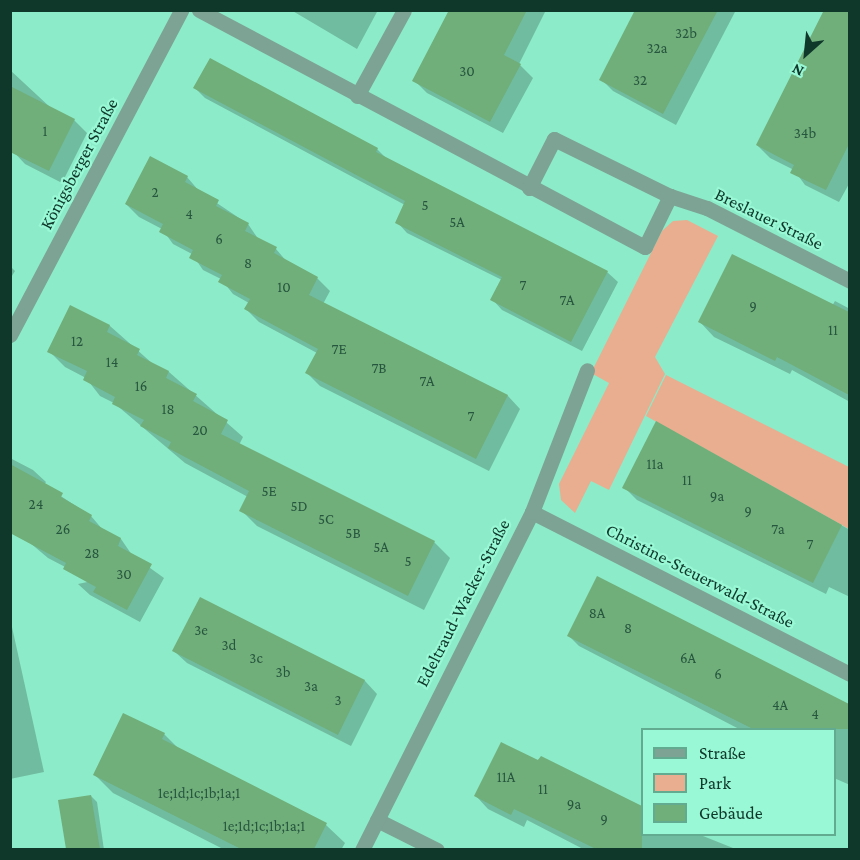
<!DOCTYPE html>
<html>
<head>
<meta charset="utf-8">
<style>
	body { margin:0 }
	#map { position:relative; width:860px; height:860px; overflow:hidden; background:#8cebc8; font-family:"Crimson Pro",serif }
	div>[style] { position:absolute }
	.green>* { inset:0; background:#e9ae90 }
	.shadow>* { inset:0; background:#0003 }
	.building>* { inset:0; background:#70ae7a }
	.minor>* { height:15px; margin:-7.5px; padding:0 7.5px; transform-origin:7.5px; border-radius:7.5px; background:#7da394 }
	span { translate:-50% -50%; white-space:nowrap; text-align:center; line-height:1.15; -webkit-text-stroke:4.5px #99f8d5; paint-order:stroke }
	.number-label { font-size:15px; color:#27563f }
	.number-label span { -webkit-text-stroke-width:0 }
	.street-label { font-size:18px; color:#0f382b }
	.frame { position:absolute; inset:0; border:12px solid #0f382b; pointer-events:none }
	.legend { position:absolute; left:641px; top:728px; width:195px; height:108px; box-sizing:border-box; background:#99f8d5; border:2px solid #62ab91; margin:0; padding:8px 10px; list-style:none; font-size:18px; color:#0f382b }
	.legend li { display:flex; align-items:center; gap:12px; height:30px }
	.legend b { width:30px; border:2px solid #62ab91 }
	.north { position:absolute; left:776px; top:24px; width:60px; height:60px; -webkit-text-stroke:4px #99f8d5; paint-order:stroke; rotate:207deg; font-size:16px; font-weight:700; line-height:24px; text-align:center; color:#0f382b }
	.north::after { content:''; display:block; margin:auto; width:21px; height:27px; background:#0f382b; clip-path:polygon(50% 0,100% 100%,50% 72%,0 100%) }
</style>
</head>
<body>
<div id="map">
	<div class="green">
		<div style="clip-path:polygon(687px 220px,718px 236px,655px 357px,665px 374px,609px 490px,591px 481px,575px 513px,561px 500px,559px 484px,609px 383px,591px 373px,662px 231px,673px 221px)"></div>
		<div style="clip-path:polygon(666px 375px,849px 467px,849px 529px,646px 416px)"></div>
	</div>
	<div class="shadow">
		<div style="clip-path:polygon(291px 10px,378px 10px,357px 49px)"></div>
		<div style="clip-path:polygon(468px 10px,546px 10px,519px 64px,533px 78px,503px 133px,427px 93px,414px 80px)"></div>
		<div style="clip-path:polygon(637px 10px,736px 10px,676px 125px,613px 91px,601px 79px)"></div>
		<div style="clip-path:polygon(825px 10px,850px 10px,850px 182px,839px 202px,805px 185px,794px 170px,770px 158px,757px 145px)"></div>
		<div style="clip-path:polygon(10px 70px,51px 108px,74px 120px,87px 133px,62px 183px,25px 164px,10px 148px)"></div>
		<div style="clip-path:polygon(195px 88px,377px 149px,387px 159px,607px 272px,618px 282px,582px 351px,502px 310px,492px 299px,502px 280px,407px 233px,397px 222px,405px 205px,205px 98px)"></div>
		<div style="clip-path:polygon(187px 177px,199px 191px,248px 224px,259px 240px,276px 249px,288px 263px,317px 278px,330px 291px,323px 304px,508px 396px,520px 409px,489px 471px,320px 386px,307px 373px,317px 353px,259px 322px,246px 309px,249px 303px,233px 294px,221px 279px,203px 270px,192px 254px,173px 244px,162px 229px,139px 217px,126px 204px)"></div>
		<div style="clip-path:polygon(10px 266px,15px 271px,10px 279px)"></div>
		<div style="clip-path:polygon(835px 301px,850px 309px,850px 402px,792px 370px,790px 374px,714px 337px,700px 322px,832px 306px)"></div>
		<div style="clip-path:polygon(71px 307px,110px 326px,153px 364px,169px 372px,243px 437px,239px 445px,434px 542px,450px 558px,424px 610px,257px 526px,241px 510px,248px 497px,185px 463px,114px 403px,100px 396px,86px 378px,65px 367px,49px 351px)"></div>
		<div style="clip-path:polygon(657px 423px,850px 530px,850px 597px,829px 587px,826px 594px,637px 500px,624px 487px)"></div>
		<div style="clip-path:polygon(10px 458px,33px 470px,46px 482px,44px 485px,91px 516px,103px 530px,121px 539px,132px 555px,164px 578px,140px 622px,90px 595px,78px 584px,92px 581px,48px 558px,10px 526px)"></div>
		<div style="clip-path:polygon(598px 578px,850px 706px,850px 785px,834px 778px,834px 730px,741px 730px,579px 646px,569px 636px)"></div>
		<div style="clip-path:polygon(200px 599px,365px 681px,377px 694px,351px 746px,187px 663px,174px 651px)"></div>
		<div style="clip-path:polygon(10px 618px,44px 772px,10px 779px)"></div>
		<div style="clip-path:polygon(164px 734px,180px 750px,326px 825px,345px 843px,341px 850px,225px 850px,113px 793px,95px 775px)"></div>
		<div style="clip-path:polygon(541px 758px,642px 807px,642px 834px,698px 834px,738px 850px,585px 850px,527px 820px,524px 827px,488px 809px,476px 796px)"></div>
		<div style="clip-path:polygon(91px 796px,97px 802px,104px 850px,67px 850px,60px 801px)"></div>
	</div>
	<div class="building">
		<div style="clip-path:polygon(449px 10px,527px 10px,504px 55px,521px 64px,490px 122px,412px 81px)"></div>
		<div style="clip-path:polygon(635px 10px,718px 10px,663px 114px,599px 80px)"></div>
		<div style="clip-path:polygon(824px 10px,849px 10px,849px 144px,826px 190px,790px 173px,794px 165px,756px 145px)"></div>
		<div style="clip-path:polygon(210px 58px,378px 148px,376px 152px,608px 271px,571px 342px,490px 300px,502px 277px,395px 223px,405px 201px,193px 88px)"></div>
		<div style="clip-path:polygon(10px 86px,75px 119px,49px 171px,10px 152px)"></div>
		<div style="clip-path:polygon(150px 156px,188px 176px,185px 182px,219px 200px,216px 206px,249px 223px,245px 231px,277px 247px,274px 253px,318px 277px,309px 295px,508px 395px,476px 459px,305px 373px,318px 349px,244px 309px,250px 299px,218px 282px,222px 275px,189px 258px,193px 250px,159px 232px,163px 224px,125px 204px)"></div>
		<div style="clip-path:polygon(732px 254px,849px 312px,849px 395px,777px 357px,775px 361px,698px 322px)"></div>
		<div style="clip-path:polygon(70px 305px,110px 325px,107px 332px,140px 349px,137px 355px,169px 371px,166px 378px,197px 394px,193px 401px,228px 420px,221px 434px,435px 541px,408px 596px,239px 511px,249px 491px,168px 448px,171px 442px,140px 426px,144px 420px,112px 404px,115px 397px,83px 380px,87px 371px,47px 352px)"></div>
		<div style="clip-path:polygon(656px 421px,842px 525px,813px 583px,622px 488px)"></div>
		<div style="clip-path:polygon(10px 464px,63px 493px,61px 497px,92px 515px,89px 521px,121px 538px,118px 546px,152px 564px,127px 610px,93px 592px,96px 587px,63px 569px,66px 563px,10px 533px)"></div>
		<div style="clip-path:polygon(597px 576px,849px 704px,849px 729px,753px 729px,567px 636px)"></div>
		<div style="clip-path:polygon(200px 597px,365px 680px,338px 735px,172px 651px)"></div>
		<div style="clip-path:polygon(123px 713px,165px 733px,162px 739px,327px 823px,314px 849px,241px 849px,93px 775px)"></div>
		<div style="clip-path:polygon(501px 742px,538px 760px,541px 756px,642px 806px,642px 849px,596px 849px,514px 809px,511px 815px,474px 796px)"></div>
		<div style="clip-path:polygon(91px 795px,100px 849px,66px 849px,58px 800px)"></div>
	</div>
	<div class="minor">
		<div style="left:199px;top:10px;width:505px;rotate:27.99deg"></div>
		<div style="left:645px;top:247px;width:57px;rotate:-63.9deg"></div>
		<div style="left:357px;top:96px;width:98px;rotate:-61.3deg"></div>
		<div style="left:529px;top:188px;width:55px;rotate:-63deg"></div>
		<div style="left:554px;top:139px;width:129px;rotate:26.2deg"></div>
		<div style="left:670px;top:196px;width:39px;rotate:18deg"></div>
		<div style="left:707px;top:208px;width:161px;rotate:27deg"></div>
		<div style="left:10px;top:335px;width:367px;rotate:-62.2deg"></div>
		<div style="left:532px;top:512px;width:357px;rotate:27deg"></div>
		<div style="left:377px;top:820px;width:67px;rotate:26.6deg"></div>
		<div style="left:362px;top:850px;width:378px;rotate:-63.3deg"></div>
		<div style="left:532px;top:512px;width:152px;rotate:-68.8deg"></div>
	</div>
	<div class="number-label">
		<span style="left:686px;top:34px">32b</span>
		<span style="left:657px;top:49px">32a</span>
		<span style="left:467px;top:72px">30</span>
		<span style="left:640px;top:81px">32</span>
		<span style="left:45px;top:132px">1</span>
		<span style="left:805px;top:134px">34b</span>
		<span style="left:155px;top:193px">2</span>
		<span style="left:425px;top:206px">5</span>
		<span style="left:189px;top:215px">4</span>
		<span style="left:457px;top:223px">5A</span>
		<span style="left:219px;top:240px">6</span>
		<span style="left:248px;top:264px">8</span>
		<span style="left:523px;top:286px">7</span>
		<span style="left:284px;top:288px">10</span>
		<span style="left:567px;top:301px">7A</span>
		<span style="left:753px;top:307px">9</span>
		<span style="left:833px;top:331px">11</span>
		<span style="left:77px;top:342px">12</span>
		<span style="left:339px;top:350px">7E</span>
		<span style="left:112px;top:363px">14</span>
		<span style="left:379px;top:369px">7B</span>
		<span style="left:427px;top:382px">7A</span>
		<span style="left:141px;top:387px">16</span>
		<span style="left:168px;top:410px">18</span>
		<span style="left:471px;top:417px">7</span>
		<span style="left:200px;top:431px">20</span>
		<span style="left:655px;top:465px">11a</span>
		<span style="left:687px;top:481px">11</span>
		<span style="left:269px;top:492px">5E</span>
		<span style="left:717px;top:497px">9a</span>
		<span style="left:36px;top:505px">24</span>
		<span style="left:299px;top:507px">5D</span>
		<span style="left:748px;top:512px">9</span>
		<span style="left:326px;top:520px">5C</span>
		<span style="left:63px;top:530px">26</span>
		<span style="left:778px;top:530px">7a</span>
		<span style="left:353px;top:534px">5B</span>
		<span style="left:810px;top:545px">7</span>
		<span style="left:381px;top:548px">5A</span>
		<span style="left:92px;top:554px">28</span>
		<span style="left:408px;top:562px">5</span>
		<span style="left:124px;top:575px">30</span>
		<span style="left:597px;top:614px">8A</span>
		<span style="left:628px;top:629px">8</span>
		<span style="left:201px;top:631px">3e</span>
		<span style="left:229px;top:646px">3d</span>
		<span style="left:256px;top:659px">3c</span>
		<span style="left:688px;top:659px">6A</span>
		<span style="left:283px;top:673px">3b</span>
		<span style="left:718px;top:675px">6</span>
		<span style="left:311px;top:687px">3a</span>
		<span style="left:338px;top:701px">3</span>
		<span style="left:780px;top:706px">4A</span>
		<span style="left:815px;top:715px">4</span>
		<span style="left:506px;top:778px">11A</span>
		<span style="left:543px;top:790px">11</span>
		<span style="left:199px;top:794px">1e;1d;1c;1b;1a;1</span>
		<span style="left:574px;top:805px">9a</span>
		<span style="left:604px;top:820px">9</span>
		<span style="left:264px;top:827px">1e;1d;1c;1b;1a;1</span>
	</div>
	<div class="street-label">
		<span style="left:79px;top:164px;rotate:-62deg">Königsberger Straße</span>
		<span style="left:769px;top:219px;rotate:26deg">Breslauer Straße</span>
		<span style="left:700px;top:576px;rotate:27deg">Christine-Steuerwald-Straße</span>
		<span style="left:463px;top:603px;rotate:-63deg">Edeltraud-Wacker-Straße</span>
	</div>
	<div class="frame"></div>
	<ul class="legend">
	<li><b style="height:8px;background:#7da394"></b>Straße</li>
	<li><b style="height:16px;background:#e9ae90"></b>Park</li>
	<li><b style="height:16px;background:#70ae7a"></b>Gebäude</li>
	</ul>
	<div class="north">N</div>
</div>
</body>
</html>
